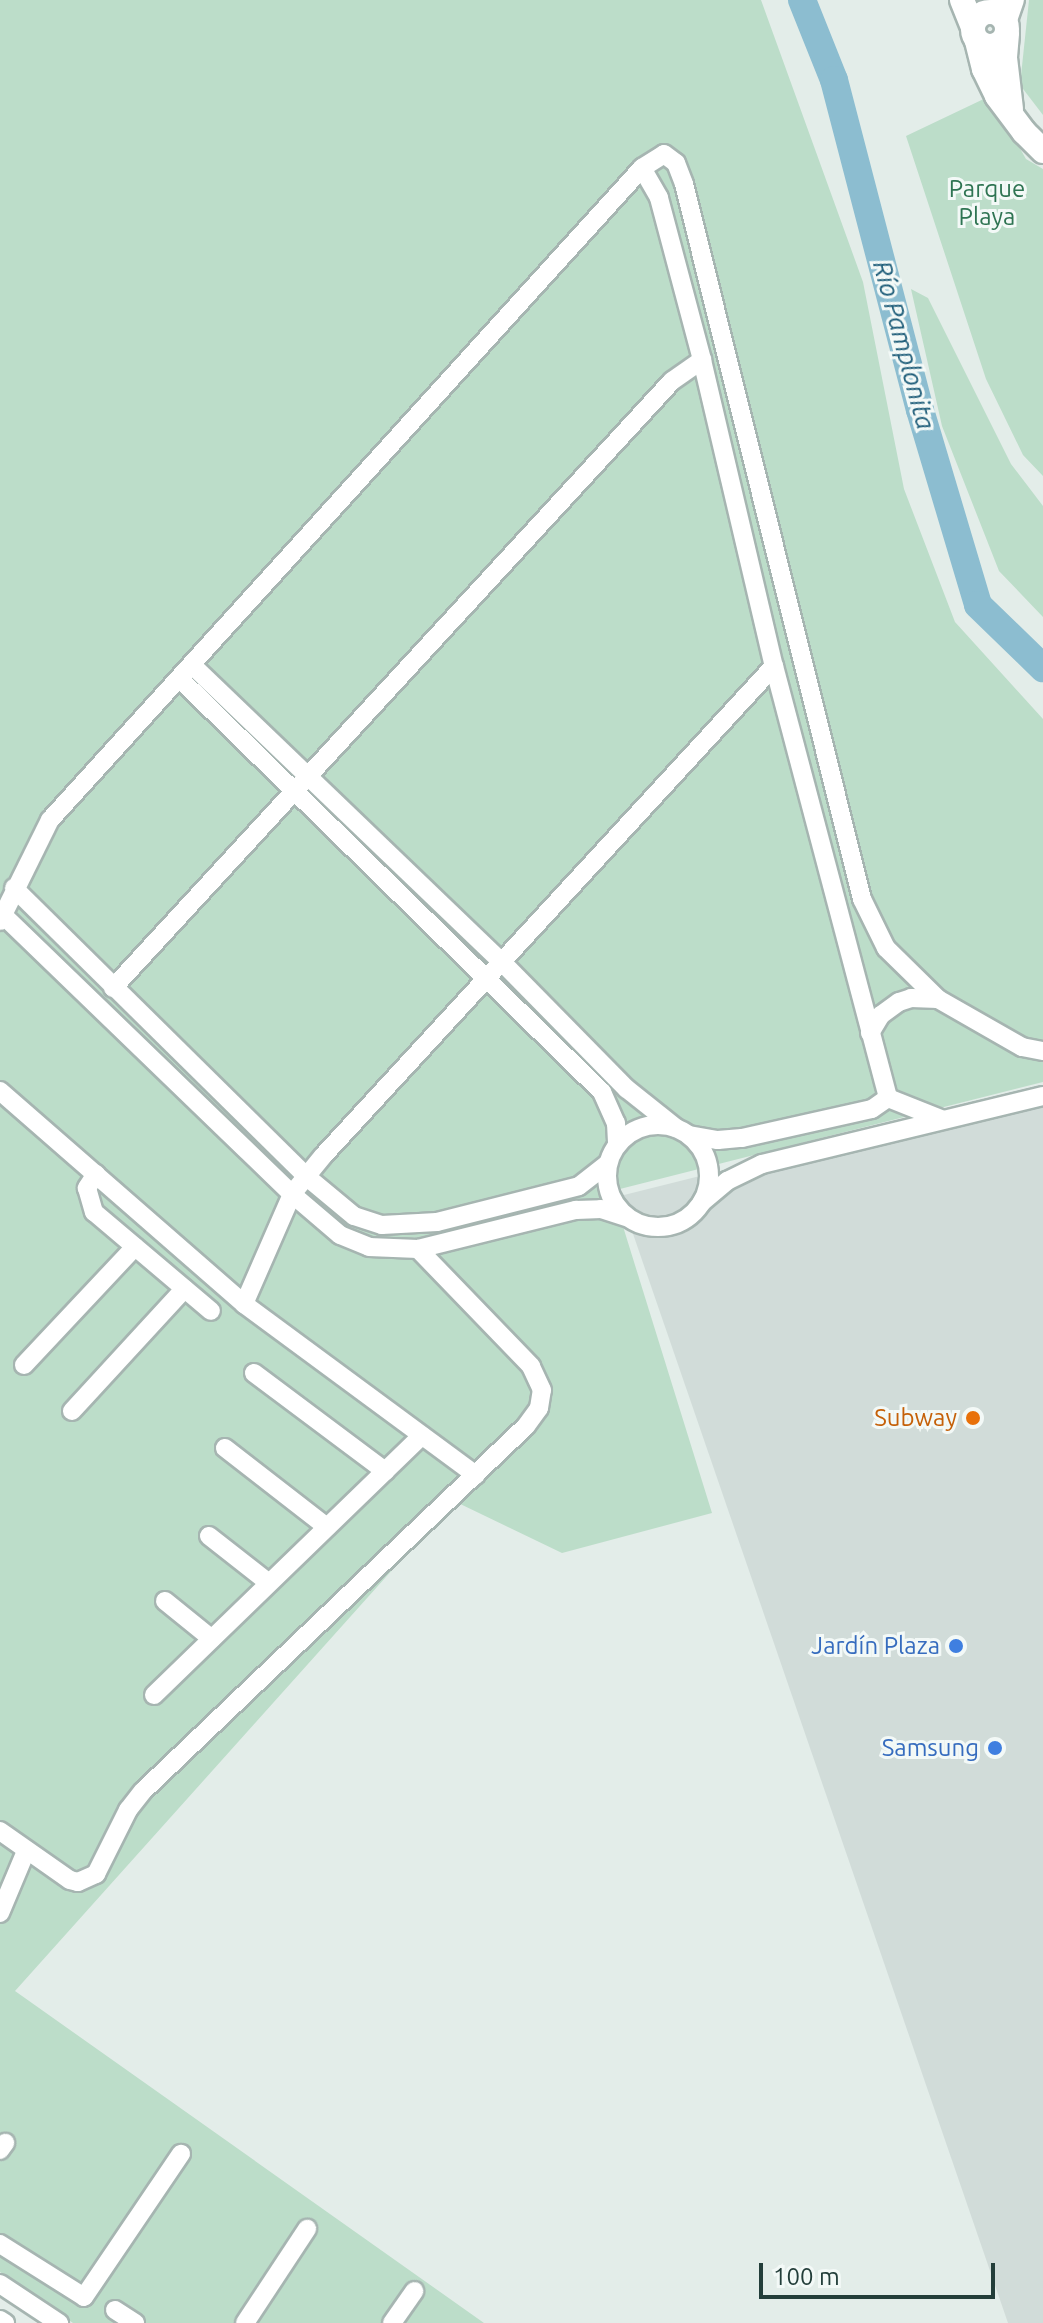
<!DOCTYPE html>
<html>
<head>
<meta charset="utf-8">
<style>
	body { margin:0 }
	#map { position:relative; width:1043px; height:2323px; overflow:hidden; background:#e3ede9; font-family:Ubuntu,sans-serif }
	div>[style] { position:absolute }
	.built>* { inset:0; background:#d1dcd9 }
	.green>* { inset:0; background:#bcddc9 }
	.river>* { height:28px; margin:-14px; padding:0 14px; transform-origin:14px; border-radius:14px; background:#8cbdd0 }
	.roads { filter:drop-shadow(2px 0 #a6b5b1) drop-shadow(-2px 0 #a6b5b1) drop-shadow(0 2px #a6b5b1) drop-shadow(0 -2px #a6b5b1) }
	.minor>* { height:18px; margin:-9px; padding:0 9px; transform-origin:9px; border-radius:9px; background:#fff }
	.minor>.ring { margin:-9px; padding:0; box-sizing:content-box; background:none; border:18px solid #fff; border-radius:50% }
	.secondary>* { height:24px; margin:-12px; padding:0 12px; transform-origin:12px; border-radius:12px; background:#fff }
	.secondary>.ring { margin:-12px; padding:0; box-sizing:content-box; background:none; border:24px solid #fff; border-radius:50% }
	.dots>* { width:22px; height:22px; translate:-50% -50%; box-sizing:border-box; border:4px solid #f3f9f7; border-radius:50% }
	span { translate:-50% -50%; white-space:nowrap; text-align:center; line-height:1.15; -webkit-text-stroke:6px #f3f9f7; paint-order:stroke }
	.park-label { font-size:24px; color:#2e7452 }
	.food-label { font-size:24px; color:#c56008 }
	.right { translate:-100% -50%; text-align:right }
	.shop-label { font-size:24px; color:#366cbe }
	.water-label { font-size:26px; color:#1e5d79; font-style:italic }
	.scale { position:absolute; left:759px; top:2263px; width:236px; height:36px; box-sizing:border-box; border:4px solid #233e3a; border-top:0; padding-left:10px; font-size:24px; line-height:28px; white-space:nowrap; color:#233e3a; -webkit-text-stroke:6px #f3f9f7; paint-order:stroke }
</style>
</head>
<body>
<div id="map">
	<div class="built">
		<div style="clip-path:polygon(1043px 1090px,1043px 2323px,1008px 2323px,620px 1196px)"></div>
	</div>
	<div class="green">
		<div style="clip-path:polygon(0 0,761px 0,863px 282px,904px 489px,955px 622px,1043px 719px,1043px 1082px,612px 1191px,712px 1513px,562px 1553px,454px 1501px,15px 1991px,484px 2323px,73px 2323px,0 2272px)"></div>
		<div style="clip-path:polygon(1029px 0,1043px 0,1043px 115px,1020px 85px)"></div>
		<div style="clip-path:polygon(990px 96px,1026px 159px,1043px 169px,1043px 476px,1023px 455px,986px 379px,906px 136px)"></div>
		<div style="clip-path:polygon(911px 289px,928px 298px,1011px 464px,1043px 506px,1043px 617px,999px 571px,942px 426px)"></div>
	</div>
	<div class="river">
		<div style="left:802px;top:0;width:86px;rotate:68.2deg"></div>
		<div style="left:834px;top:80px;width:341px;rotate:75.4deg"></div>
		<div style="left:920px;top:410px;width:203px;rotate:73.4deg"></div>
		<div style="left:978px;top:605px;width:91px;rotate:44.1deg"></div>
	</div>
	<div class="roads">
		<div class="minor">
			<div style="left:996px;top:11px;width:12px;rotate:-70deg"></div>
			<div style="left:1007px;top:23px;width:24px;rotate:-71deg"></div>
			<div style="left:642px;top:168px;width:34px;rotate:60deg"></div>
			<div style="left:659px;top:198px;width:168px;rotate:75.1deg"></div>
			<div style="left:702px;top:360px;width:314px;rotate:76.8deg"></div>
			<div style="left:774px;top:666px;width:447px;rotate:75.2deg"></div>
			<div style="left:888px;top:1098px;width:57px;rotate:21.6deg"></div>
			<div style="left:192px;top:665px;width:429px;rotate:43.8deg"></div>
			<div style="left:502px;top:962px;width:178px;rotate:45.5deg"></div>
			<div style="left:627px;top:1089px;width:63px;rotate:38.5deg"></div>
			<div style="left:179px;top:678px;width:592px;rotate:44.38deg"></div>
			<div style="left:602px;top:1092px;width:34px;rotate:66deg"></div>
			<div style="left:616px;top:1123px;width:21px;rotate:87deg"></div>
			<div style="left:14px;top:888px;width:412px;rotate:44.6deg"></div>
			<div style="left:307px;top:1177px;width:61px;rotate:39.7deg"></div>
			<div style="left:354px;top:1216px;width:29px;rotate:18deg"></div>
			<div style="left:382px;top:1225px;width:55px;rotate:-3.1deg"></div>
			<div style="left:437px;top:1222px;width:146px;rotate:-14.2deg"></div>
			<div style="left:579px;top:1186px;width:36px;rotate:-38deg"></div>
			<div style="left:3px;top:915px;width:402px;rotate:44deg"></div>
			<div style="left:292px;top:1194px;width:63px;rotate:40.5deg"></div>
			<div style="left:340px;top:1235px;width:31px;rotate:22deg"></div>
			<div style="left:369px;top:1247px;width:49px;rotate:2.3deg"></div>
			<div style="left:418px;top:1249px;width:163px;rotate:-13.9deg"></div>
			<div style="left:576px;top:1210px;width:25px;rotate:-2deg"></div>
			<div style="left:601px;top:1209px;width:26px;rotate:18deg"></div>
			<div style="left:0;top:921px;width:113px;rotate:-63.7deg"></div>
			<div style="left:50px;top:820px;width:881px;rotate:-47.76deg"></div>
			<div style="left:642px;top:168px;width:26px;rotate:-32deg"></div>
			<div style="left:664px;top:154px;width:15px;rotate:37deg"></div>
			<div style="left:676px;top:163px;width:22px;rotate:69deg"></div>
			<div style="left:684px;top:184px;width:737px;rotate:76.02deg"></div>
			<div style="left:862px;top:899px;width:55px;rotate:63.9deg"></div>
			<div style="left:886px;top:948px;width:73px;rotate:44.4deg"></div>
			<div style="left:938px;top:999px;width:97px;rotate:29.7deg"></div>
			<div style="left:1022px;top:1047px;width:21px;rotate:11deg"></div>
			<div style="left:113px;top:988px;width:825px;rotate:-47.36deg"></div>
			<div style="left:672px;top:381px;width:37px;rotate:-35deg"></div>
			<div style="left:870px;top:1033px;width:21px;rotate:-59deg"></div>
			<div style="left:881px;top:1015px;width:22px;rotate:-36deg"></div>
			<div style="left:899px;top:1002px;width:13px;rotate:-18deg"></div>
			<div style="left:911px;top:998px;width:27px;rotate:2deg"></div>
			<div style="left:0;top:1091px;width:324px;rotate:41.1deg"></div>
			<div style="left:244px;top:1304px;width:288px;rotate:36.4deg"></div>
			<div class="ring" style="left:607px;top:1125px;width:84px;height:84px"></div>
			<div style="left:689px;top:1135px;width:29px;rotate:10deg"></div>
			<div style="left:718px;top:1140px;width:24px;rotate:-5deg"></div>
			<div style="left:742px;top:1138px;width:133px;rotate:-12.6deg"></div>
			<div style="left:872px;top:1109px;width:19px;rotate:-35deg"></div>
			<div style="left:96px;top:1174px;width:17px;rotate:123deg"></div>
			<div style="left:87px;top:1188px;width:25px;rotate:74deg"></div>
			<div style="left:94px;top:1212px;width:153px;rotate:40.2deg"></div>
			<div style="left:702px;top:1202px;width:33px;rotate:-40deg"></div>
			<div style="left:727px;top:1181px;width:39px;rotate:-26deg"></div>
			<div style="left:762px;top:1164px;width:289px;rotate:-13.6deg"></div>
			<div style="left:244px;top:1304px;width:120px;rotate:-66.4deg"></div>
			<div style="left:292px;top:1194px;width:49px;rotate:-50.8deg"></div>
			<div style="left:323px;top:1156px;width:666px;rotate:-47.37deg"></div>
			<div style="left:24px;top:1365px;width:162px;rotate:-46.8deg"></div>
			<div style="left:254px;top:1373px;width:164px;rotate:36.8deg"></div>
			<div style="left:72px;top:1411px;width:166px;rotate:-47.4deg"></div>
			<div style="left:225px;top:1448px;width:129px;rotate:37.8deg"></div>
			<div style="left:209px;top:1536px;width:76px;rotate:38.1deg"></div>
			<div style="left:165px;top:1601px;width:60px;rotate:39deg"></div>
			<div style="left:154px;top:1695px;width:373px;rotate:-44.1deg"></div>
			<div style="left:0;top:1831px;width:85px;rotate:35deg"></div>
			<div style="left:70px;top:1880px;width:8px;rotate:14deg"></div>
			<div style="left:78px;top:1882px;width:20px;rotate:-24deg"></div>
			<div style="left:96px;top:1874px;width:72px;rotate:-63.4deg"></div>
			<div style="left:128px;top:1810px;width:24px;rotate:-52deg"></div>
			<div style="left:143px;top:1791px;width:529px;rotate:-43.62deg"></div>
			<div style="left:526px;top:1426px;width:22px;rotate:-54deg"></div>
			<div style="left:539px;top:1408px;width:18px;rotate:-81deg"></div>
			<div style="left:542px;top:1390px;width:26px;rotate:-115deg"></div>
			<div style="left:531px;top:1366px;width:163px;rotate:-134deg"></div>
			<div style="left:0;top:1913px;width:67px;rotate:-67.2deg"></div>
			<div style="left:0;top:2150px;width:9px;rotate:-54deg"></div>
			<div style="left:0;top:2244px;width:99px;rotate:32.2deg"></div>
			<div style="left:84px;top:2297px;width:173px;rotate:-55.9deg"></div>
			<div style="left:0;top:2284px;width:71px;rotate:33.5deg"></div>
			<div style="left:115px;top:2310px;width:24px;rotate:33deg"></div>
			<div style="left:0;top:2320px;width:6px;rotate:31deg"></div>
			<div style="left:245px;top:2323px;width:113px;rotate:-56.6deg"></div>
			<div style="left:392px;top:2323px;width:39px;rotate:-55deg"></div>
		</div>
		<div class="secondary">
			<div style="left:962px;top:0;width:29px;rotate:68deg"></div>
			<div class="ring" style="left:973px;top:12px;width:10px;height:10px"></div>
			<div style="left:1007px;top:34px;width:24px;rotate:95deg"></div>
			<div style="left:1005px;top:58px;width:51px;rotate:83.3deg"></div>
			<div style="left:977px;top:41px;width:29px;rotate:76deg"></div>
			<div style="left:984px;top:69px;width:30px;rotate:64deg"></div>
			<div style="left:997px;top:96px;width:45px;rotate:53.1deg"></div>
			<div style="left:1024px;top:132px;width:27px;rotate:45deg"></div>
		</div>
	</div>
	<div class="dots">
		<div style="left:973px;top:1418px;background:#e8710a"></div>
		<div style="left:956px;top:1646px;background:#3f7fe0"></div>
		<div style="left:995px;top:1748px;background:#3f7fe0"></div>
	</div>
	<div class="park-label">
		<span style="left:987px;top:203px">Parque<br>Playa</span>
	</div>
	<div class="food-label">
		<span class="right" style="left:957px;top:1418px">Subway</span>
	</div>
	<div class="shop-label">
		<span class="right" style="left:940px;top:1646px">Jardín Plaza</span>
		<span class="right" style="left:979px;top:1748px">Samsung</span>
	</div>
	<div class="water-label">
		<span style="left:904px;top:345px;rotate:75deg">Río Pamplonita</span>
	</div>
	<div class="scale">100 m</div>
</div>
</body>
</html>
